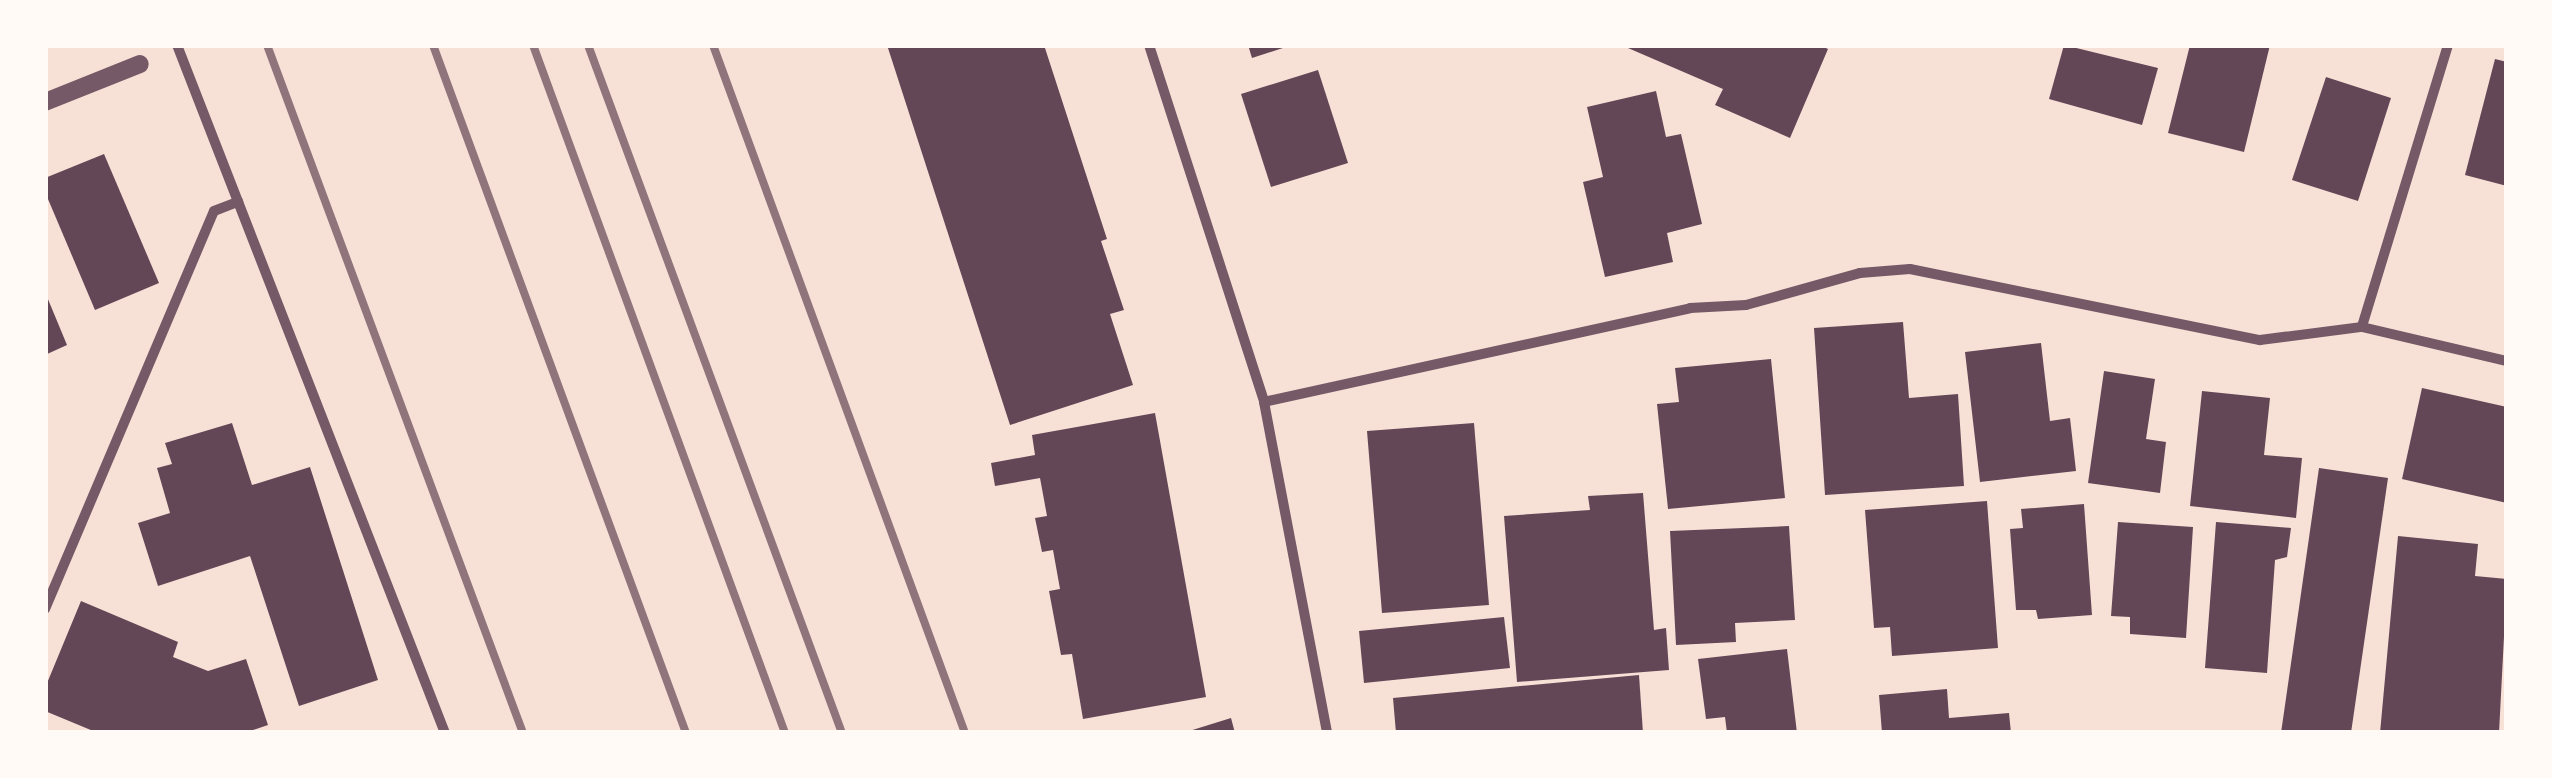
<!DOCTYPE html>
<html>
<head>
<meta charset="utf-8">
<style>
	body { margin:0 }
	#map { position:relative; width:2552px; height:778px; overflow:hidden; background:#f7e1d7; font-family:Figtree,sans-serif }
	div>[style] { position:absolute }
	.building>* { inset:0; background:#644757 }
	.minor>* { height:10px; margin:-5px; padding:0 5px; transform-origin:5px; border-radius:5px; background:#755966 }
	.tertiary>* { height:18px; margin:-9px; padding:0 9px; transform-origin:9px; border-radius:9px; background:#755966 }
	.rail>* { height:8px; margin:-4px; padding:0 4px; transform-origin:4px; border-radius:4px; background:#8f747c }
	span { translate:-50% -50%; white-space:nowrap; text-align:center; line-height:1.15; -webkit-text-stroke:10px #fffaf5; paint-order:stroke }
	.frame { position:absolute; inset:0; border:48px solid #fffaf5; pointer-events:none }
</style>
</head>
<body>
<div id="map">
	<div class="building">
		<div style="clip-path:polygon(887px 45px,1044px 45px,1107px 239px,1101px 241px,1124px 310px,1110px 314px,1133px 385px,1010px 425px)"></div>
		<div style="clip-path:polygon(1248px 45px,1289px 45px,1289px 46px,1252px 58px)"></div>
		<div style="clip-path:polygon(1621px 45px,1819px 45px,1828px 49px,1790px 138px,1715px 105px,1723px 89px)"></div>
		<div style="clip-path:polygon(2064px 45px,2158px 68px,2142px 125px,2049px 99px)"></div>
		<div style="clip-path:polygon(2190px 45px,2270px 45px,2244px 152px,2168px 133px)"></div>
		<div style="clip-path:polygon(2495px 59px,2507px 62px,2507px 186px,2465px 175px)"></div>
		<div style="clip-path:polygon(1318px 70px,1348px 163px,1271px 187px,1241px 94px)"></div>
		<div style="clip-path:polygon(2326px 77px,2391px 98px,2358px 201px,2292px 180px)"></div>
		<div style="clip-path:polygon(1656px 91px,1666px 137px,1681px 134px,1702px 224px,1667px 233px,1673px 262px,1605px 277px,1583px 182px,1603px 177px,1587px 107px)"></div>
		<div style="clip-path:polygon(104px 154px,159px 283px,95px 310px,45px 192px,45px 178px)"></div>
		<div style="clip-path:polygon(45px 292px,67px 345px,45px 355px)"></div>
		<div style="clip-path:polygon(1903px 322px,1909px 398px,1958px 394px,1964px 486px,1825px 495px,1814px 328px)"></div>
		<div style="clip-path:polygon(2041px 343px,2050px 421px,2070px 418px,2076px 471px,1980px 482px,1965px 352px)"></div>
		<div style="clip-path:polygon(1771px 359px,1785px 498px,1668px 509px,1657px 404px,1679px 402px,1675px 368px)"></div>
		<div style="clip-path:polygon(2104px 371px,2155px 379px,2146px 439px,2166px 442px,2160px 493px,2088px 483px)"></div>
		<div style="clip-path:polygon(2422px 388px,2507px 407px,2507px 503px,2402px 479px)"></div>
		<div style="clip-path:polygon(2202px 391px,2270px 398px,2264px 455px,2302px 458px,2296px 518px,2190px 506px)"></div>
		<div style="clip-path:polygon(1155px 413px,1206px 697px,1083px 719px,1072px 654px,1061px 655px,1049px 591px,1060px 589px,1053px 550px,1042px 552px,1035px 518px,1047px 516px,1040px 478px,995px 486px,991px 463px,1035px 455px,1032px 435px)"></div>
		<div style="clip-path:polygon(232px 423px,252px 485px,310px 467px,378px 680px,299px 706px,250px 556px,158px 586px,138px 523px,170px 513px,157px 468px,172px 464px,165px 443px)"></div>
		<div style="clip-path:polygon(1474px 423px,1489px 605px,1382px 613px,1367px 431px)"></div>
		<div style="clip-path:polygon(2319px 468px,2388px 478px,2351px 733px,2281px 733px)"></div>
		<div style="clip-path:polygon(1643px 493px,1654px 630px,1666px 628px,1669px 670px,1517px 682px,1504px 516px,1590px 510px,1588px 496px)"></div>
		<div style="clip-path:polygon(1987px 501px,1998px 648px,1892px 656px,1890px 627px,1874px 628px,1865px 510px)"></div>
		<div style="clip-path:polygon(2084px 504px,2092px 615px,2038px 619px,2036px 610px,2016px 610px,2010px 529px,2023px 528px,2021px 509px)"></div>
		<div style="clip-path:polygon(2118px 522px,2193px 527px,2186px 638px,2130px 634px,2130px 617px,2111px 616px)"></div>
		<div style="clip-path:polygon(2216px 522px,2291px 528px,2287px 557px,2275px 560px,2267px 673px,2205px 668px)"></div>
		<div style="clip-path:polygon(1789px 526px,1795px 620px,1735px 623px,1736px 642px,1676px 645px,1670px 531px)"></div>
		<div style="clip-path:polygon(2398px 536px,2478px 544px,2475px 576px,2507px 579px,2499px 733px,2380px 733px)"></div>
		<div style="clip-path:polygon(81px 601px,178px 642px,173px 657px,208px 671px,246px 659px,268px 725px,244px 733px,98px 733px,45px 711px,45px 688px)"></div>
		<div style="clip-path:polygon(1504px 617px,1510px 668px,1364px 683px,1359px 631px)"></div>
		<div style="clip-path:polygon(1787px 649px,1797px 733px,1727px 733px,1725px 717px,1706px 719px,1698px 659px)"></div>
		<div style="clip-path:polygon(1639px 675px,1643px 733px,1396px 733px,1393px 698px)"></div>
		<div style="clip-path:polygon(1947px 689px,1949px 718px,2009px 713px,2011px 733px,1882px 733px,1879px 695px)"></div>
		<div style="clip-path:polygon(1231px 718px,1235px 733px,1186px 733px,1186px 732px)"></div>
	</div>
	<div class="minor">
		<div style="left:177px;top:45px;width:738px;rotate:68.72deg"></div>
		<div style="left:1149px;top:45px;width:375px;rotate:72.1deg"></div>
		<div style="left:1264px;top:402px;width:337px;rotate:79.2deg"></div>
		<div style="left:2448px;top:45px;width:295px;rotate:107deg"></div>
		<div style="left:2362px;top:327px;width:149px;rotate:13.2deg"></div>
		<div style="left:1264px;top:402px;width:436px;rotate:-12.4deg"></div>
		<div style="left:1690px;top:308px;width:56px;rotate:-3.1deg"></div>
		<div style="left:1746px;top:305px;width:118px;rotate:-15.7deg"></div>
		<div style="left:1860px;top:273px;width:50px;rotate:-4.6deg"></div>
		<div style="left:1910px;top:269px;width:357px;rotate:11.5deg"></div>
		<div style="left:2260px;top:340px;width:103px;rotate:-7.3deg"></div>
		<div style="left:45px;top:609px;width:432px;rotate:-67deg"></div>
		<div style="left:214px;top:211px;width:26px;rotate:-21deg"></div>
	</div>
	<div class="tertiary">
		<div style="left:45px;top:102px;width:102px;rotate:-21.8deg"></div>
	</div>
	<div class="rail">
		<div style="left:267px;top:45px;width:734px;rotate:69.59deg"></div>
		<div style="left:433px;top:45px;width:733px;rotate:69.81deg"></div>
		<div style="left:533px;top:45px;width:733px;rotate:69.88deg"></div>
		<div style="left:588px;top:45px;width:733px;rotate:69.74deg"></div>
		<div style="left:713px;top:45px;width:733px;rotate:69.88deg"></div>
	</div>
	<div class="frame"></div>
</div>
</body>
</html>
